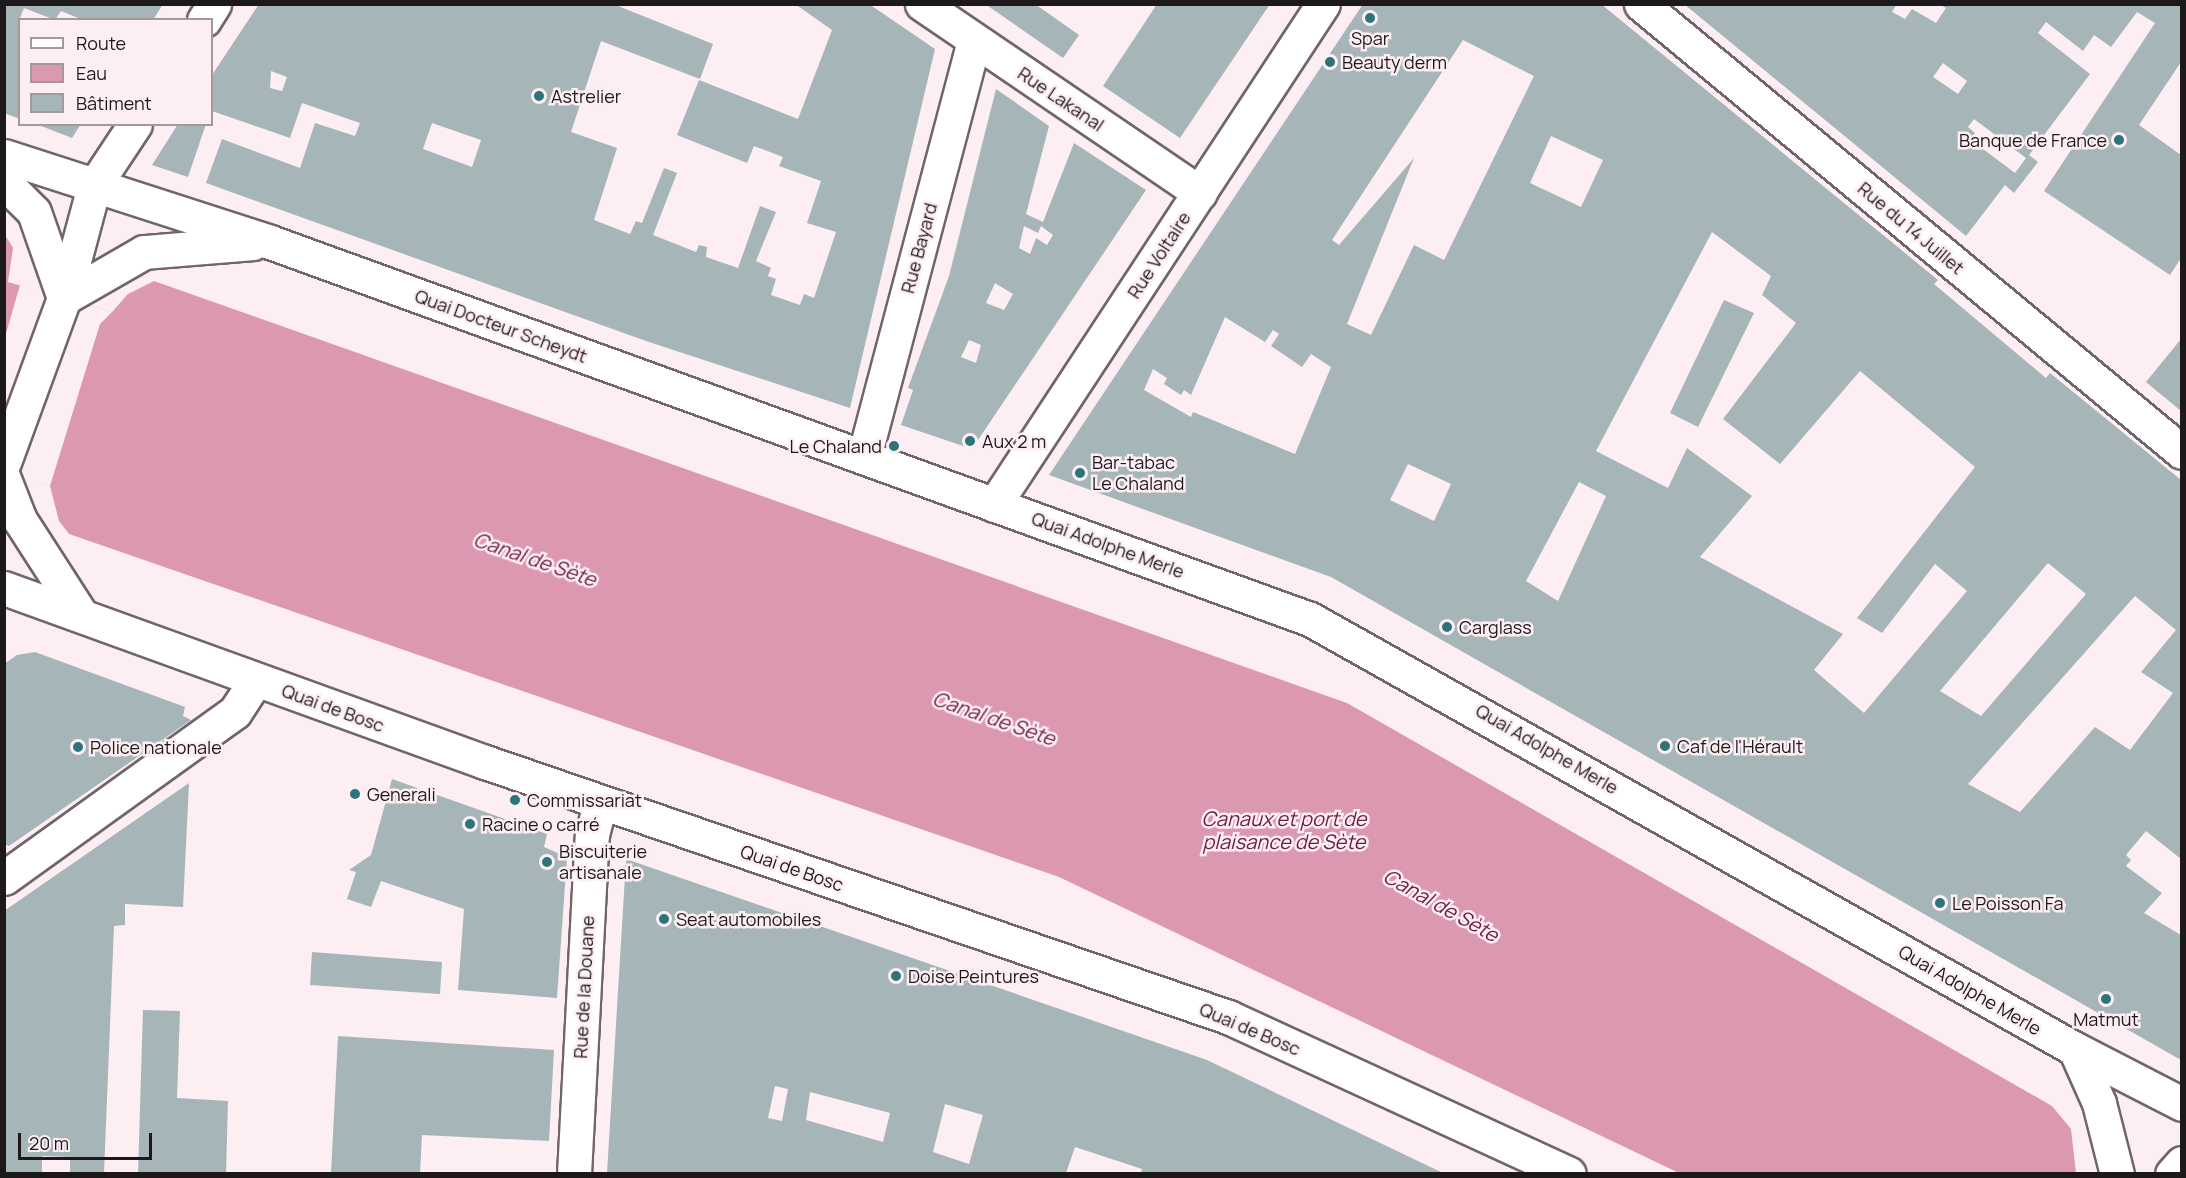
<!DOCTYPE html>
<html>
<head>
<meta charset="utf-8">
<style>
	body { margin:0 }
	#map { position:relative; width:2186px; height:1178px; overflow:hidden; background:#fdeef3; font-family:Manrope,sans-serif }
	div>[style] { position:absolute }
	.water>* { inset:0; background:#dd98b1 }
	.pier>* { inset:0; background:#fdeef3 }
	.building>* { inset:0; background:#a6b5b7 }
	.roads { filter:drop-shadow(2px 0 #716569) drop-shadow(-2px 0 #716569) drop-shadow(0 2px #716569) drop-shadow(0 -2px #716569) }
	.minor>* { height:33px; margin:-16.5px; padding:0 16.5px; transform-origin:16.5px; border-radius:16.5px; background:#fff }
	.dots>* { width:16px; height:16px; translate:-50% -50%; box-sizing:border-box; border:3px solid #fdeef3; border-radius:50% }
	span { translate:-50% -50%; white-space:nowrap; text-align:center; line-height:1.15; -webkit-text-stroke:5px #fdeef3; paint-order:stroke }
	.poi-label { font-size:18px; color:#1d1819 }
	.left { translate:0 -50%; text-align:left }
	.right { translate:-100% -50%; text-align:right }
	.street-label { font-size:18px; color:#1d1819 }
	.water-label { font-size:20px; color:#6c1c42; font-style:italic }
	.frame { position:absolute; inset:0; border:6px solid #1d1819; pointer-events:none }
	.legend { position:absolute; left:18px; top:18px; width:195px; height:108px; box-sizing:border-box; background:#fdeef3; border:2px solid #a3989c; margin:0; padding:8px 10px; list-style:none; font-size:18px; color:#1d1819 }
	.legend li { display:flex; align-items:center; gap:12px; height:30px }
	.legend b { width:30px; border:2px solid #a3989c }
	.scale { position:absolute; left:18px; top:1133px; width:134px; height:27px; box-sizing:border-box; border:3px solid #1d1819; border-top:0; padding-left:8px; font-size:18px; line-height:21px; white-space:nowrap; color:#1d1819; -webkit-text-stroke:4px #fdeef3; paint-order:stroke }
</style>
</head>
<body>
<div id="map">
	<div class="water">
		<div style="clip-path:polygon(4px 233px,13px 248px,8px 282px,112px 312px,128px 294px,154px 281px,1347px 703px,2052px 1106px,2071px 1129px,2076px 1173px,1679px 1173px,1059px 877px,69px 534px,59px 521px,50px 486px,5px 471px)"></div>
	</div>
	<div class="pier">
		<div style="clip-path:polygon(20px 285px,112px 312px,100px 324px,50px 486px,4px 472px,5px 337px)"></div>
	</div>
	<div class="building">
		<div style="clip-path:polygon(4px 4px,163px 4px,153px 20px,83px 20px,61px 11px,55px 20px,24px 8px,20px 18px,24px 20px,20px 20px,20px 119px,4px 113px)"></div>
		<div style="clip-path:polygon(evenodd,259px 4px,613px 4px,713px 44px,700px 79px,601px 41px,571px 132px,617px 148px,594px 220px,630px 234px,636px 221px,642px 223px,664px 168px,677px 173px,653px 235px,696px 252px,699px 245px,707px 247px,706px 257px,738px 268px,760px 206px,776px 212px,756px 261px,771px 268px,768px 276px,776px 279px,771px 295px,800px 305px,804px 294px,814px 298px,836px 232px,807px 223px,821px 181px,779px 166px,783px 157px,754px 146px,747px 163px,677px 135px,699px 80px,798px 119px,832px 30px,795px 4px,869px 4px,935px 49px,850px 408px,646px 341px,206px 183px,222px 139px,300px 168px,315px 123px,355px 136px,360px 123px,302px 103px,290px 138px,212px 111px,212px 75px,259px 4px,271px 71px,287px 77px,282px 91px,270px 88px,271px 71px,259px 4px,432px 123px,481px 140px,472px 167px,423px 149px,432px 123px)"></div>
		<div style="clip-path:polygon(985px 4px,1035px 4px,1079px 35px,1063px 58px)"></div>
		<div style="clip-path:polygon(1157px 4px,1270px 4px,1180px 138px,1103px 86px)"></div>
		<div style="clip-path:polygon(evenodd,1363px 4px,1601px 4px,1938px 280px,1934px 284px,2046px 378px,2050px 373px,2181px 480px,2181px 859px,2146px 831px,2126px 855px,2131px 860px,2126px 866px,2162px 893px,2144px 913px,2181px 935px,2181px 1060px,1331px 577px,1049px 475px,1363px 4px,1463px 40px,1534px 76px,1444px 260px,1414px 245px,1371px 335px,1347px 324px,1414px 158px,1339px 245px,1332px 240px,1463px 40px,1363px 4px,1551px 136px,1603px 160px,1581px 207px,1530px 183px,1551px 136px,1363px 4px,1712px 232px,1771px 276px,1762px 295px,1796px 323px,1723px 419px,1780px 464px,1860px 371px,1975px 467px,1857px 618px,1882px 633px,1935px 564px,1967px 591px,1864px 713px,1814px 670px,1843px 634px,1700px 557px,1752px 496px,1687px 448px,1668px 488px,1596px 451px,1712px 232px,1363px 4px,1225px 317px,1265px 342px,1273px 330px,1279px 334px,1271px 346px,1302px 367px,1311px 354px,1331px 367px,1295px 454px,1193px 412px,1191px 417px,1144px 390px,1153px 369px,1167px 378px,1164px 384px,1181px 395px,1184px 390px,1191px 395px,1225px 317px,1363px 4px,1408px 464px,1451px 484px,1434px 521px,1390px 500px,1408px 464px,1363px 4px,1579px 482px,1606px 496px,1558px 601px,1526px 581px,1579px 482px,1363px 4px,2048px 563px,2086px 594px,1981px 716px,1940px 691px,2048px 563px,1363px 4px,2135px 596px,2176px 630px,2141px 672px,2173px 693px,2130px 750px,2095px 727px,2020px 812px,1968px 784px,2135px 596px)"></div>
		<div style="clip-path:polygon(evenodd,1684px 4px,1897px 4px,1892px 12px,1905px 19px,1912px 9px,1936px 23px,1946px 8px,1939px 4px,2180px 4px,2181px 62px,2139px 125px,2181px 155px,2181px 258px,2170px 275px,2044px 191px,2155px 23px,2137px 12px,2111px 47px,2094px 35px,2083px 51px,2046px 22px,2038px 33px,2090px 74px,2029px 155px,2038px 162px,2014px 193px,2005px 185px,1966px 236px,1684px 4px,1943px 63px,1967px 81px,1958px 94px,1933px 77px,1943px 63px,1684px 4px,1974px 119px,2026px 158px,2015px 173px,1971px 140px,1975px 133px,1968px 127px,1974px 119px)"></div>
		<div style="clip-path:polygon(evenodd,996px 89px,1049px 126px,1026px 214px,1043px 222px,1074px 143px,1146px 190px,972px 449px,901px 425px,913px 390px,908px 388px,949px 276px,996px 89px,1024px 226px,1038px 233px,1041px 226px,1053px 235px,1047px 245px,1036px 238px,1030px 254px,1019px 248px,1024px 226px,996px 89px,995px 283px,1013px 294px,1004px 310px,986px 303px,995px 283px,996px 89px,969px 340px,981px 345px,976px 363px,961px 357px,969px 340px)"></div>
		<div style="clip-path:polygon(36px 124px,81px 124px,72px 138px)"></div>
		<div style="clip-path:polygon(178px 124px,206px 124px,188px 177px,152px 165px)"></div>
		<div style="clip-path:polygon(1724px 300px,1754px 313px,1698px 427px,1670px 413px)"></div>
		<div style="clip-path:polygon(2181px 339px,2181px 411px,2146px 382px)"></div>
		<div style="clip-path:polygon(35px 652px,185px 707px,183px 716px,191px 720px,9px 846px,4px 844px,4px 664px,17px 655px)"></div>
		<div style="clip-path:polygon(392px 779px,547px 834px,544px 847px,567px 857px,557px 998px,458px 990px,464px 909px,381px 881px,371px 907px,347px 899px,356px 872px,349px 870px,371px 855px)"></div>
		<div style="clip-path:polygon(189px 783px,183px 907px,125px 904px,125px 925px,114px 926px,104px 1173px,70px 1173px,70px 1157px,42px 1156px,42px 1173px,4px 1173px,4px 911px)"></div>
		<div style="clip-path:polygon(evenodd,626px 859px,1207px 1060px,1443px 1173px,1141px 1173px,1142px 1169px,1075px 1147px,1066px 1173px,607px 1173px,626px 859px,775px 1086px,788px 1089px,782px 1121px,768px 1118px,775px 1086px,626px 859px,810px 1092px,890px 1113px,883px 1142px,806px 1120px,810px 1092px,626px 859px,945px 1104px,983px 1115px,969px 1164px,933px 1152px,945px 1104px)"></div>
		<div style="clip-path:polygon(312px 952px,442px 962px,440px 994px,310px 985px)"></div>
		<div style="clip-path:polygon(143px 1010px,180px 1011px,177px 1098px,228px 1101px,226px 1173px,138px 1173px)"></div>
		<div style="clip-path:polygon(338px 1036px,554px 1050px,549px 1141px,422px 1135px,420px 1173px,331px 1173px)"></div>
	</div>
	<div class="roads">
		<div class="minor">
			<div style="left:922px;top:4px;width:336px;rotate:34.2deg"></div>
			<div style="left:1641px;top:4px;width:702px;rotate:39.63deg"></div>
			<div style="left:204px;top:20px;width:19px;rotate:-58deg"></div>
			<div style="left:4px;top:156px;width:280px;rotate:17.9deg"></div>
			<div style="left:270px;top:242px;width:1106px;rotate:19.93deg"></div>
			<div style="left:1310px;top:619px;width:878px;rotate:29.34deg"></div>
			<div style="left:2075px;top:1049px;width:120px;rotate:27.2deg"></div>
			<div style="left:4px;top:182px;width:42px;rotate:45deg"></div>
			<div style="left:34px;top:212px;width:91px;rotate:70.8deg"></div>
			<div style="left:64px;top:298px;width:92px;rotate:-29.9deg"></div>
			<div style="left:144px;top:252px;width:109px;rotate:-4.7deg"></div>
			<div style="left:864px;top:457px;width:431px;rotate:-75.2deg"></div>
			<div style="left:4px;top:462px;width:175px;rotate:-69.9deg"></div>
			<div style="left:64px;top:298px;width:116px;rotate:-75deg"></div>
			<div style="left:94px;top:186px;width:74px;rotate:-56.5deg"></div>
			<div style="left:4px;top:479px;width:44px;rotate:68.7deg"></div>
			<div style="left:20px;top:520px;width:111px;rotate:57.2deg"></div>
			<div style="left:994px;top:505px;width:599px;rotate:-56.71deg"></div>
			<div style="left:4px;top:588px;width:512px;rotate:19.89deg"></div>
			<div style="left:485px;top:762px;width:786px;rotate:18.94deg"></div>
			<div style="left:1228px;top:1017px;width:375px;rotate:24.7deg"></div>
			<div style="left:4px;top:878px;width:284px;rotate:-35.7deg"></div>
			<div style="left:235px;top:712px;width:38px;rotate:-57deg"></div>
			<div style="left:2075px;top:1049px;width:59px;rotate:66deg"></div>
			<div style="left:2099px;top:1103px;width:73px;rotate:75.8deg"></div>
			<div style="left:574px;top:1174px;width:339px;rotate:-87deg"></div>
			<div style="left:592px;top:835px;width:34px;rotate:-76deg"></div>
			<div style="left:2172px;top:1174px;width:15px;rotate:-48deg"></div>
		</div>
	</div>
	<div class="dots">
		<div style="left:1370px;top:18px;background:#2b747a"></div>
		<div style="left:1330px;top:62px;background:#2b747a"></div>
		<div style="left:539px;top:96px;background:#2b747a"></div>
		<div style="left:2119px;top:140px;background:#2b747a"></div>
		<div style="left:970px;top:441px;background:#2b747a"></div>
		<div style="left:894px;top:446px;background:#2b747a"></div>
		<div style="left:1080px;top:473px;background:#2b747a"></div>
		<div style="left:1447px;top:627px;background:#2b747a"></div>
		<div style="left:1665px;top:746px;background:#2b747a"></div>
		<div style="left:78px;top:747px;background:#2b747a"></div>
		<div style="left:355px;top:794px;background:#2b747a"></div>
		<div style="left:515px;top:800px;background:#2b747a"></div>
		<div style="left:470px;top:824px;background:#2b747a"></div>
		<div style="left:547px;top:862px;background:#2b747a"></div>
		<div style="left:1940px;top:903px;background:#2b747a"></div>
		<div style="left:664px;top:919px;background:#2b747a"></div>
		<div style="left:896px;top:976px;background:#2b747a"></div>
		<div style="left:2106px;top:999px;background:#2b747a"></div>
	</div>
	<div class="poi-label">
		<span style="left:1370px;top:38px">Spar</span>
		<span class="left" style="left:1342px;top:62px">Beauty derm</span>
		<span class="left" style="left:551px;top:96px">Astrelier</span>
		<span class="right" style="left:2107px;top:140px">Banque de France</span>
		<span class="left" style="left:982px;top:441px">Aux 2 m</span>
		<span class="right" style="left:882px;top:446px">Le Chaland</span>
		<span class="left" style="left:1092px;top:473px">Bar-tabac<br>Le Chaland</span>
		<span class="left" style="left:1459px;top:627px">Carglass</span>
		<span class="left" style="left:1677px;top:746px">Caf de l'Hérault</span>
		<span class="left" style="left:90px;top:747px">Police nationale</span>
		<span class="left" style="left:367px;top:794px">Generali</span>
		<span class="left" style="left:527px;top:800px">Commissariat</span>
		<span class="left" style="left:482px;top:824px">Racine o carré</span>
		<span class="left" style="left:559px;top:862px">Biscuiterie<br>artisanale</span>
		<span class="left" style="left:1952px;top:903px">Le Poisson Fa</span>
		<span class="left" style="left:676px;top:919px">Seat automobiles</span>
		<span class="left" style="left:908px;top:976px">Doise Peintures</span>
		<span style="left:2106px;top:1019px">Matmut</span>
	</div>
	<div class="street-label">
		<span style="left:1061px;top:99px;rotate:34deg">Rue Lakanal</span>
		<span style="left:1911px;top:228px;rotate:40deg">Rue du 14 Juillet</span>
		<span style="left:919px;top:248px;rotate:-75deg">Rue Bayard</span>
		<span style="left:1159px;top:255px;rotate:-57deg">Rue Voltaire</span>
		<span style="left:501px;top:326px;rotate:20deg">Quai Docteur Scheydt</span>
		<span style="left:1108px;top:545px;rotate:20deg">Quai Adolphe Merle</span>
		<span style="left:333px;top:708px;rotate:20deg">Quai de Bosc</span>
		<span style="left:1547px;top:749px;rotate:30deg">Quai Adolphe Merle</span>
		<span style="left:792px;top:868px;rotate:19deg">Quai de Bosc</span>
		<span style="left:584px;top:987px;rotate:-87deg">Rue de la Douane</span>
		<span style="left:1970px;top:990px;rotate:30deg">Quai Adolphe Merle</span>
		<span style="left:1250px;top:1029px;rotate:23deg">Quai de Bosc</span>
	</div>
	<div class="water-label">
		<span style="left:535px;top:559px;rotate:19deg">Canal de Sète</span>
		<span style="left:994px;top:718px;rotate:19deg">Canal de Sète</span>
		<span style="left:1284px;top:830px">Canaux et port de<br>plaisance de Sète</span>
		<span style="left:1441px;top:905px;rotate:29deg">Canal de Sète</span>
	</div>
	<div class="frame"></div>
	<ul class="legend">
	<li><b style="height:8px;background:#fff"></b>Route</li>
	<li><b style="height:16px;background:#dd98b1"></b>Eau</li>
	<li><b style="height:16px;background:#a6b5b7"></b>Bâtiment</li>
	</ul>
	<div class="scale">20 m</div>
</div>
</body>
</html>
